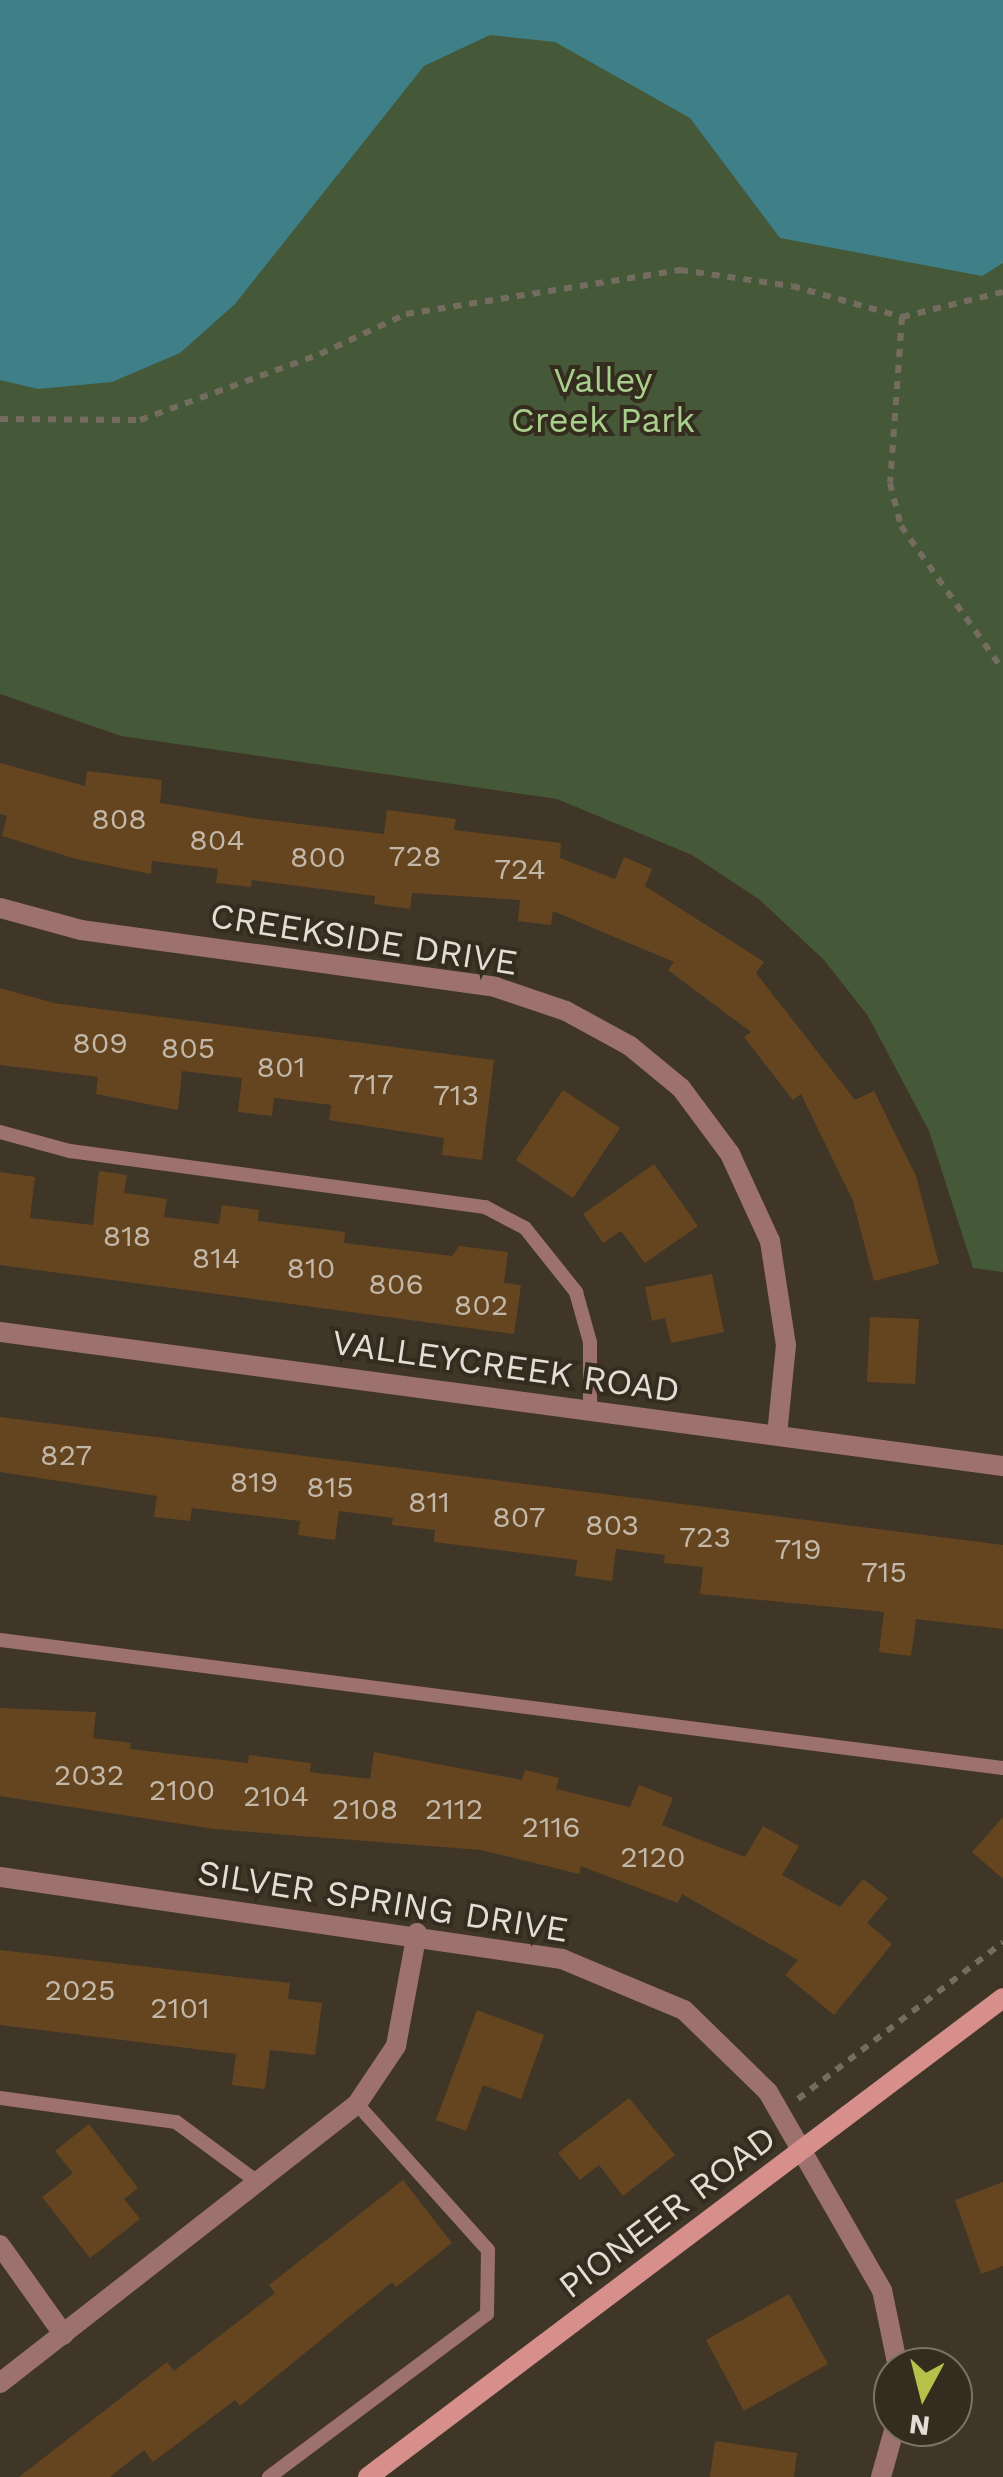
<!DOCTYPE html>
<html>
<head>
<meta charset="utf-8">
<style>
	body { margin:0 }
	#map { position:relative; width:1003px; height:2477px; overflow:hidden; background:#3f3627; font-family:"Work Sans",sans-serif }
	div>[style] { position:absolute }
	.green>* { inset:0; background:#455837 }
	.water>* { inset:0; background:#3e7f88 }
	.building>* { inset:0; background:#644520 }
	.path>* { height:6px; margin-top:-3px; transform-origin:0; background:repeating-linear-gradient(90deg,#746c5f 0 8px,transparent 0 16px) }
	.lane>* { height:14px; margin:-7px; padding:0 7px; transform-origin:7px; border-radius:7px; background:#9d716d }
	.street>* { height:20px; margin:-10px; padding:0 10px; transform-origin:10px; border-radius:10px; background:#9d716d }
	.secondary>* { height:20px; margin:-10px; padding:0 10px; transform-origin:10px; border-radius:10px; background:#d68f8a }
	span { translate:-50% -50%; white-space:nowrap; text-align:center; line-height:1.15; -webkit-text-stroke:8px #342c1e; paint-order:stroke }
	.number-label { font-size:30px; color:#c3b8a8 }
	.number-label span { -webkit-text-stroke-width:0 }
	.park-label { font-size:35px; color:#a9cf8d }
	.street-label { font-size:35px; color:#e3ded5 }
	.north { position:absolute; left:873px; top:2347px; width:100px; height:100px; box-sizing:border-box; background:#342c1e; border:2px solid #7a7367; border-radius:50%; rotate:187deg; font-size:28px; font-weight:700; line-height:40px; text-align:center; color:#e3ded5 }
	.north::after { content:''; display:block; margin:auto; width:35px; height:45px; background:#b6c149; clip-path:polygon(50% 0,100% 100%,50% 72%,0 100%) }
</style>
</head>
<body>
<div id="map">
	<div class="green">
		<div style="clip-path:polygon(0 0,1003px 0,1003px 1272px,973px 1268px,929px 1131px,868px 1016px,824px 960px,760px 900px,692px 855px,557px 799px,121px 736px,0 694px)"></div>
	</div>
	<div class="water">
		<div style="clip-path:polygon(0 0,1003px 0,1003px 263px,982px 276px,780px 238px,690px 118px,555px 42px,490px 35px,424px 66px,235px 304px,180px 353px,112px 382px,38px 389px,0 380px)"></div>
	</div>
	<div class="building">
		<div style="clip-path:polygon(0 763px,85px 786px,87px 771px,162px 780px,160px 803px,259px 819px,384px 834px,387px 810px,456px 819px,454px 830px,561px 843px,560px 858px,615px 879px,624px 857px,652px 869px,645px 886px,764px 962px,756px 973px,855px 1100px,874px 1091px,916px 1176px,939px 1264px,874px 1281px,853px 1201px,801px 1094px,793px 1100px,744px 1037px,751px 1032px,668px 970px,674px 962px,553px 911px,551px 925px,518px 921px,520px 900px,412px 893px,410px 909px,374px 904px,375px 896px,252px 880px,251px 887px,216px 883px,218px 869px,152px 861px,151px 874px,76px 859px,2px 836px,7px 816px,0 814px)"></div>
		<div style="clip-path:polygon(0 988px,54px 1003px,494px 1060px,482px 1160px,442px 1155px,444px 1138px,329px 1120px,331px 1105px,274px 1098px,272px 1116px,238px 1112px,242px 1078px,182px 1071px,178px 1110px,96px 1094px,98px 1077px,0 1065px)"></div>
		<div style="clip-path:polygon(563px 1090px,620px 1128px,573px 1198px,516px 1160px)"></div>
		<div style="clip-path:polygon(654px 1164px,698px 1226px,645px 1263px,621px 1231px,603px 1243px,583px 1214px)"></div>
		<div style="clip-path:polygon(99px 1171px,127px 1175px,124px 1193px,167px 1199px,164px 1217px,219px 1224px,222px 1205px,259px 1210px,258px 1221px,345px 1232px,344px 1243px,452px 1256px,459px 1246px,508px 1252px,504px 1283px,521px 1285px,514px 1334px,0 1265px,0 1172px,35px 1177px,30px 1218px,93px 1225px)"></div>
		<div style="clip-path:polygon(712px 1274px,724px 1332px,671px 1343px,665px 1318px,652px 1321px,645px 1287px)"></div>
		<div style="clip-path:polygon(870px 1317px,919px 1319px,915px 1384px,867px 1382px)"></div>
		<div style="clip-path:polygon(0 1417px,1003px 1545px,1003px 1629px,916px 1619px,911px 1656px,879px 1652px,884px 1612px,700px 1594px,703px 1567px,664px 1563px,665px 1555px,616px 1549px,612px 1581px,575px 1576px,577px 1560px,434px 1542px,435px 1530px,392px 1525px,393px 1518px,339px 1511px,335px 1540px,298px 1535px,300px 1521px,192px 1508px,190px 1521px,154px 1517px,157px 1496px,0 1472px)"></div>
		<div style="clip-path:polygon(0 1708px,96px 1712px,93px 1738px,131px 1743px,130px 1749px,248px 1763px,249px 1755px,311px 1763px,310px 1772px,370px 1779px,374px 1752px,522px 1780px,525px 1770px,559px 1778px,556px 1789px,630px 1807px,639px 1785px,673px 1798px,662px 1825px,745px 1857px,763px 1826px,799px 1846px,782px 1875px,840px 1907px,863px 1879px,888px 1898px,867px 1923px,892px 1944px,834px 2015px,785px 1975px,798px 1960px,682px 1894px,678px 1903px,581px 1866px,579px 1874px,481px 1850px,214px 1829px,0 1796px)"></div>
		<div style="clip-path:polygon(1003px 1817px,1003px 1879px,972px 1852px)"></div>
		<div style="clip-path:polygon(0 1950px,290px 1983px,288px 1999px,322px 2003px,315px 2055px,270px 2050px,265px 2089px,232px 2085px,236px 2054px,0 2025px)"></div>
		<div style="clip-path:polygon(477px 2010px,544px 2035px,521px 2099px,483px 2085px,466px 2131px,436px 2120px)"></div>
		<div style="clip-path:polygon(629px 2098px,675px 2155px,623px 2196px,599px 2165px,580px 2180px,558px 2153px)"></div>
		<div style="clip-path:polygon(89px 2124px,138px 2188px,124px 2199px,140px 2219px,90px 2258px,42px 2197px,73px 2173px,55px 2151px)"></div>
		<div style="clip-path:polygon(403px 2180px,452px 2243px,396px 2287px,392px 2282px,240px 2406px,235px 2400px,153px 2462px,144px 2450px,110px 2477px,19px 2477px,167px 2362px,174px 2371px,275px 2293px,269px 2285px)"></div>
		<div style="clip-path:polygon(1003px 2182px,1003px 2266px,981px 2274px,955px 2200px)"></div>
		<div style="clip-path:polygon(789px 2294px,828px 2364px,744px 2411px,706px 2340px)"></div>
		<div style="clip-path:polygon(715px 2441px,797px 2453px,794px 2477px,710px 2477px)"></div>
	</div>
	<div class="path">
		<div style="left:902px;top:317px;width:166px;rotate:94.1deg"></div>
		<div style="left:890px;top:483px;width:44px;rotate:75.7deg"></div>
		<div style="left:901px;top:526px;width:176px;rotate:54.7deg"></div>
		<div style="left:0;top:419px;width:140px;rotate:0.4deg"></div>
		<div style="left:140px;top:420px;width:192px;rotate:-20.1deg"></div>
		<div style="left:320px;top:354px;width:95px;rotate:-24.9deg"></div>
		<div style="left:406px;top:314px;width:278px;rotate:-9.1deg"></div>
		<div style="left:680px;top:270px;width:113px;rotate:8.1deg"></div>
		<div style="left:792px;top:286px;width:114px;rotate:15.7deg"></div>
		<div style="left:902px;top:317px;width:104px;rotate:-13.9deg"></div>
		<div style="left:798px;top:2099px;width:258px;rotate:-37.4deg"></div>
	</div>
	<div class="lane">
		<div style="left:0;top:1132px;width:73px;rotate:15.2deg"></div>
		<div style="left:70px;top:1151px;width:419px;rotate:7.7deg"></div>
		<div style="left:485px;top:1207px;width:45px;rotate:27.7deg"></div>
		<div style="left:525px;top:1228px;width:82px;rotate:51.4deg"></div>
		<div style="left:576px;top:1292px;width:52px;rotate:74.4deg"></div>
		<div style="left:590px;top:1342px;width:68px;rotate:90deg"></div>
		<div style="left:0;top:1640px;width:1011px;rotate:7.27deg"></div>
		<div style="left:0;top:2098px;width:178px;rotate:7.8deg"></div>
		<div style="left:176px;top:2122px;width:104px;rotate:36.4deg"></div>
		<div style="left:269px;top:2477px;width:272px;rotate:-36.8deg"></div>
		<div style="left:487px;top:2314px;width:64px;rotate:-89.1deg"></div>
		<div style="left:488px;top:2250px;width:196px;rotate:-131.9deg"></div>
	</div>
	<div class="street">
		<div style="left:0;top:908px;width:84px;rotate:15.2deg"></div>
		<div style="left:81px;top:930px;width:418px;rotate:7.8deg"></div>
		<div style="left:495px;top:987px;width:75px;rotate:18.7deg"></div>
		<div style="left:566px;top:1011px;width:73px;rotate:28.7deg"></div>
		<div style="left:630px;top:1046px;width:66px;rotate:39.5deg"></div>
		<div style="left:681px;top:1088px;width:82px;rotate:53.4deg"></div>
		<div style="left:730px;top:1154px;width:96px;rotate:65.3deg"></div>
		<div style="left:770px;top:1241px;width:105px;rotate:81.3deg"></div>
		<div style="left:786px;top:1345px;width:90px;rotate:95.7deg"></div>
		<div style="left:0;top:1332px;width:1012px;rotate:7.61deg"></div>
		<div style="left:0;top:1877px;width:568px;rotate:8.3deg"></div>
		<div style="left:562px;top:1959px;width:132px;rotate:22.7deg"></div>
		<div style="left:684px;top:2010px;width:117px;rotate:44.3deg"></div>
		<div style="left:768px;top:2092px;width:228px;rotate:60.1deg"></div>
		<div style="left:882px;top:2290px;width:79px;rotate:78.3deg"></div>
		<div style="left:0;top:2245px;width:110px;rotate:54.6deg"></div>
		<div style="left:0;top:2383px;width:453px;rotate:-38deg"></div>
		<div style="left:357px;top:2104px;width:70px;rotate:-56.1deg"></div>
		<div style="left:396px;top:2046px;width:115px;rotate:-79.5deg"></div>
		<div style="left:881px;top:2477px;width:52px;rotate:-74.4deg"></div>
	</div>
	<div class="secondary">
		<div style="left:368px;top:2477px;width:795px;rotate:-37.03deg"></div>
	</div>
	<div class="number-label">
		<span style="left:119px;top:819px">808</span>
		<span style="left:217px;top:840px">804</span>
		<span style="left:415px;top:856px">728</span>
		<span style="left:318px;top:857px">800</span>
		<span style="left:520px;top:869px">724</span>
		<span style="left:100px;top:1043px">809</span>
		<span style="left:188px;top:1048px">805</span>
		<span style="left:281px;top:1067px">801</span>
		<span style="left:371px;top:1084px">717</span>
		<span style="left:456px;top:1095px">713</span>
		<span style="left:127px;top:1236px">818</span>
		<span style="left:216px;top:1258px">814</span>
		<span style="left:311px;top:1268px">810</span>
		<span style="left:396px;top:1284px">806</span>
		<span style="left:481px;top:1305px">802</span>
		<span style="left:66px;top:1455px">827</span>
		<span style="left:254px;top:1482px">819</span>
		<span style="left:330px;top:1487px">815</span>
		<span style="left:429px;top:1502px">811</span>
		<span style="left:519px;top:1517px">807</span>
		<span style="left:612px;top:1525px">803</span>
		<span style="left:705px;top:1537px">723</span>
		<span style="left:798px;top:1549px">719</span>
		<span style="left:884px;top:1572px">715</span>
		<span style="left:89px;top:1775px">2032</span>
		<span style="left:182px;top:1790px">2100</span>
		<span style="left:276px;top:1796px">2104</span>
		<span style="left:365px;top:1809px">2108</span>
		<span style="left:454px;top:1809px">2112</span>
		<span style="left:551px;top:1827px">2116</span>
		<span style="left:653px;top:1857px">2120</span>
		<span style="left:80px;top:1990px">2025</span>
		<span style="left:180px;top:2008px">2101</span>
	</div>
	<div class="park-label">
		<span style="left:603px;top:400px">Valley<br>Creek Park</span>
	</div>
	<div class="street-label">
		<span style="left:364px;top:939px;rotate:9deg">CREEKSIDE DRIVE</span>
		<span style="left:506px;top:1366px;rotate:8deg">VALLEYCREEK ROAD</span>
		<span style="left:383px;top:1901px;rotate:9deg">SILVER SPRING DRIVE</span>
		<span style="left:667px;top:2212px;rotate:-37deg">PIONEER ROAD</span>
	</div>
	<div class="north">N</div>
</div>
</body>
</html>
